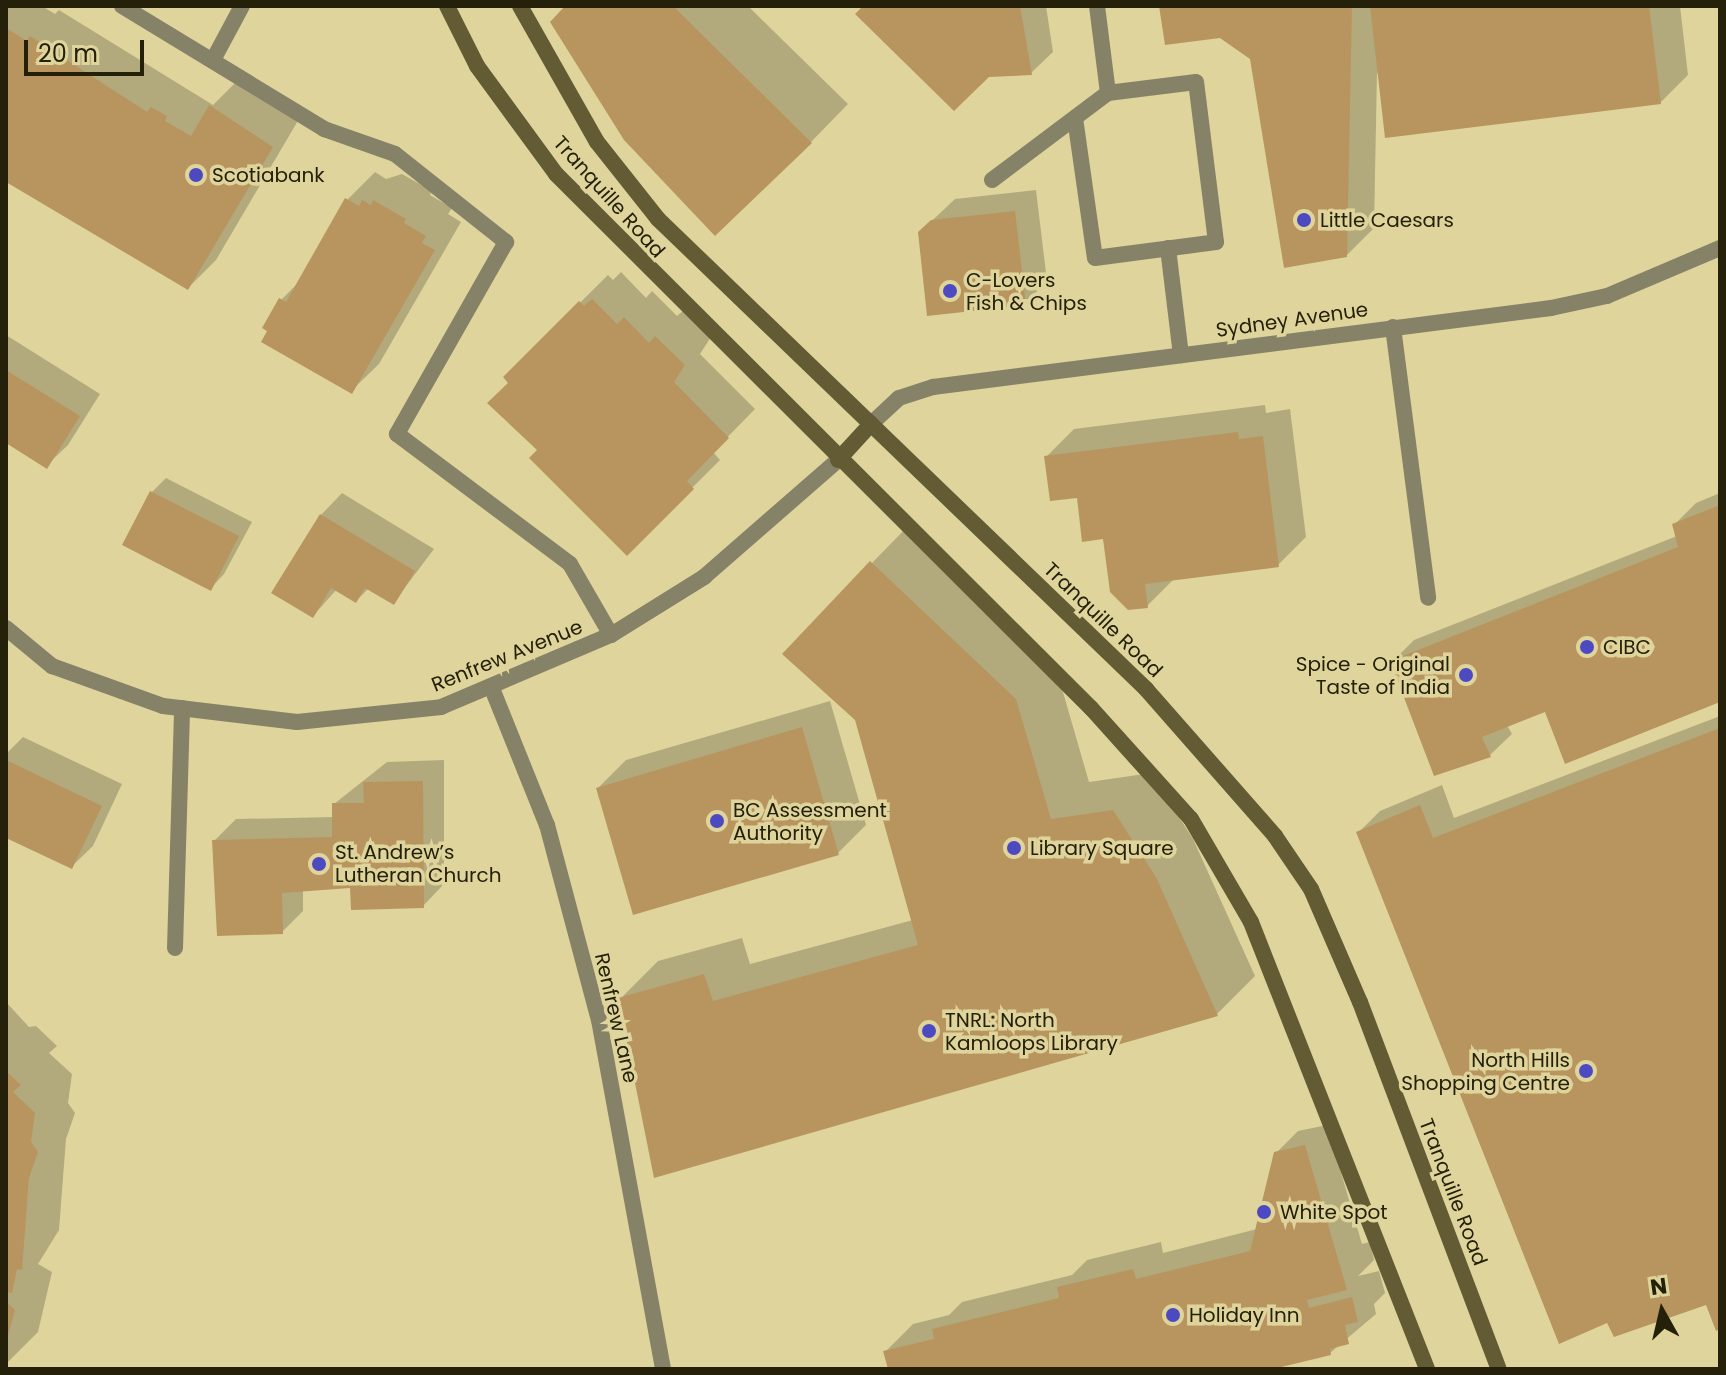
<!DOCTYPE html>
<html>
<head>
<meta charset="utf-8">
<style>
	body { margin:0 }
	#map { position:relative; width:1726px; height:1375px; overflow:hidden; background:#dfd59c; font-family:Poppins,sans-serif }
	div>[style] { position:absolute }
	.shadow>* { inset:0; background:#0003 }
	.building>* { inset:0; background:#b8955e }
	.service>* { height:16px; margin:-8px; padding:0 8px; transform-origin:8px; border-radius:8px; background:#868268 }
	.minor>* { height:16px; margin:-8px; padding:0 8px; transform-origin:8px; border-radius:8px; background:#868268 }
	.secondary>* { height:16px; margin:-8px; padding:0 8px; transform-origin:8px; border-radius:8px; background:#625b34 }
	.dots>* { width:22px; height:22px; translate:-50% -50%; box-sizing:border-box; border:4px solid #dfd59c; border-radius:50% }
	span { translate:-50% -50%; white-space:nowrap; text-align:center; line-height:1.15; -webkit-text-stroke:7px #dfd59c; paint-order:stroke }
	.poi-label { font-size:20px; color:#242009 }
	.left { translate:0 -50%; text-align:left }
	.right { translate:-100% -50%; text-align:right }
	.street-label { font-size:20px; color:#242009 }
	.frame { position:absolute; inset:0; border:8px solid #242009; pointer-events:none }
	.north { position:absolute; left:1622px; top:1271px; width:80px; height:80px; -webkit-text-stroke:6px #dfd59c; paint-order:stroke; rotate:352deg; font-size:22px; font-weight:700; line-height:32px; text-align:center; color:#242009 }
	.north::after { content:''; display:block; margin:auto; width:28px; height:36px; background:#242009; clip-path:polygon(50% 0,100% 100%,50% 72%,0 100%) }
	.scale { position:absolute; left:24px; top:40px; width:120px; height:36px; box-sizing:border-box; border:4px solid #242009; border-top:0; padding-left:10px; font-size:24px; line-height:28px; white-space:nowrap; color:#242009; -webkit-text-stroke:6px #dfd59c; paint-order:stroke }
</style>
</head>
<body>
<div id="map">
	<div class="shadow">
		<div style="clip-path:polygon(6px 6px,42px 6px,55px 14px,59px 10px,213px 105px,239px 79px,299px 119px,216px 260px,188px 288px,6px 180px)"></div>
		<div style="clip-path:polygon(568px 6px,748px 6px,848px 104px,811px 142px)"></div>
		<div style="clip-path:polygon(866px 6px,1046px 6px,1053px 52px,1031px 73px)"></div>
		<div style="clip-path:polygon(1161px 6px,1680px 6px,1688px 75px,1661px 102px,1377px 73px,1374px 228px,1346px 256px,1286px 266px,1251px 58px,1221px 36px)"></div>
		<div style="clip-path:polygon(375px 172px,386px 179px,402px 174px,432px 191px,430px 195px,452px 208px,448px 214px,461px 222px,379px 364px,351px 391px,281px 300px,300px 281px,347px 200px)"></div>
		<div style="clip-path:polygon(1036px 190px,1047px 281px,1026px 303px,920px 232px,955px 199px)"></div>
		<div style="clip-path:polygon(621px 272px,646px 298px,652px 291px,677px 316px,684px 310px,711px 337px,700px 354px,755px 409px,713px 452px,720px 460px,627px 553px,540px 450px,505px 377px,608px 275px,613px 280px)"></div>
		<div style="clip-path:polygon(6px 335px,100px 394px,68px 445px,46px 466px,6px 441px)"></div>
		<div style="clip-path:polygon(1265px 405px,1266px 413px,1290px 409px,1306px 537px,1278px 565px,1175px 578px,1147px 606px,1079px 496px,1046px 457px,1074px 429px)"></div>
		<div style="clip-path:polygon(166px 478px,252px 522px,224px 574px,210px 589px,124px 545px,152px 492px)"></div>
		<div style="clip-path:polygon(342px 493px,434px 549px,394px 602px,369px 588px,356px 601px,337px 589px,313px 616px,321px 515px)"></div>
		<div style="clip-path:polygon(1720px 493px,1720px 700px,1546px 710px,1507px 725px,1512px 734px,1490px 755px,1393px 661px,1414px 640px,1677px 536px,1674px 525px,1696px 503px)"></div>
		<div style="clip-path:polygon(909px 525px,1054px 661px,1089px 782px,1151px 773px,1193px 839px,1255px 976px,1217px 1014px,656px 1176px,620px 999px,658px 961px,742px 938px,750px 964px,913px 920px,872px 563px)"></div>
		<div style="clip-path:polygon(830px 701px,866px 825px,838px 853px,598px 788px,626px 760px)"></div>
		<div style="clip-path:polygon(1720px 716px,1720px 1327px,1708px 1302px,1359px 832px,1380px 811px,1442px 785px,1454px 818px)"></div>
		<div style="clip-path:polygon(23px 737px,122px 784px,93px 846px,71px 867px,6px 836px,6px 754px)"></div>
		<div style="clip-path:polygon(444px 760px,444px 884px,423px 906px,352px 886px,303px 889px,303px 911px,282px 932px,214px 841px,236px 819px,334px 817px,334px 804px,387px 762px)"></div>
		<div style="clip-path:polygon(6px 1002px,29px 1027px,36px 1026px,57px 1046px,49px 1053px,72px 1074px,68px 1103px,75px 1113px,66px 1139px,59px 1230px,38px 1264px,52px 1272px,38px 1332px,6px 1364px)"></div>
		<div style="clip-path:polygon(1327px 1125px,1362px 1244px,1370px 1242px,1374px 1260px,1358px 1276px,1379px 1271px,1385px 1293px,1374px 1304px,1376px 1314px,1330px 1353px,1269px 1369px,890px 1369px,885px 1352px,913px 1324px,949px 1315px,962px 1302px,1072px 1275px,1087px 1260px,1161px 1242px,1163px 1253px,1257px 1229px,1276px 1153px,1298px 1131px)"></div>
	</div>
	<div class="building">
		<div style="clip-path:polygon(565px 6px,673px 6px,812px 143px,715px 236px,624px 140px,550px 22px)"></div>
		<div style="clip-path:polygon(863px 6px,1020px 6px,1032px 75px,989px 77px,954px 111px,855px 14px)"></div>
		<div style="clip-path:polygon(1159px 6px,1352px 6px,1347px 257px,1284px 268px,1250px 59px,1220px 38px,1165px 45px)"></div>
		<div style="clip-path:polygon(1370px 6px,1649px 6px,1661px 104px,1385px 138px)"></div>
		<div style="clip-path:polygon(6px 28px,27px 41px,30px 36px,147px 112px,151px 107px,167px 116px,165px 121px,191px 136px,209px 105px,273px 147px,188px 290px,6px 182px)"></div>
		<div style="clip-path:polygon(345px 198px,359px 206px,362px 200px,371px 205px,373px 200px,406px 219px,404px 223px,426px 236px,422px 243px,435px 250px,352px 394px,261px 342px,267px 331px,262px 328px,279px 298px,286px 302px)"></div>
		<div style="clip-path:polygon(1015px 211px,1026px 305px,927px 316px,918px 232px,931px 220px)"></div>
		<div style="clip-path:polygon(592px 299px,617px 324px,624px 317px,649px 343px,655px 336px,685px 365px,674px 382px,729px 438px,687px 481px,694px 489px,627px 556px,529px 458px,537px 450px,487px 403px,508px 383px,503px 377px,579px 301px,584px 306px)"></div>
		<div style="clip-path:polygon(6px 370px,80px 416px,47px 469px,6px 443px)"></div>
		<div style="clip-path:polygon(1238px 432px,1239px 439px,1263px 436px,1279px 567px,1145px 584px,1148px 608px,1128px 610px,1110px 592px,1103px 539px,1082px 542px,1077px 498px,1050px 501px,1044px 456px)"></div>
		<div style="clip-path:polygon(150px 491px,239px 536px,211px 591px,122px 545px)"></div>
		<div style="clip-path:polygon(1720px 505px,1720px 702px,1565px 764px,1545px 712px,1482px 737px,1491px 757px,1434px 776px,1390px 661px,1678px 547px,1672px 524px)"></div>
		<div style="clip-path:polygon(320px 514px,415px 571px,394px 605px,365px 588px,356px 603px,331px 588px,313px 618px,271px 593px)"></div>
		<div style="clip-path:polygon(870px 561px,1016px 699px,1051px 819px,1113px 810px,1156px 877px,1218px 1016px,654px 1178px,618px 998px,704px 974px,713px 1001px,918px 945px,855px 720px,782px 654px)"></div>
		<div style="clip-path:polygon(802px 727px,839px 855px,633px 915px,596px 788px)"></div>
		<div style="clip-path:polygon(1720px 728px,1720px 1329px,1716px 1331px,1706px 1305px,1614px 1337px,1607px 1323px,1559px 1344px,1356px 832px,1420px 805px,1433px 838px)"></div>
		<div style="clip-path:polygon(6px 760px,102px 806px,72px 869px,6px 838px)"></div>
		<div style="clip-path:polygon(423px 781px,424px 908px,351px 910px,350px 888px,282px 893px,283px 934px,217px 936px,212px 840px,332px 837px,332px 803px,364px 803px,363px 782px)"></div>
		<div style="clip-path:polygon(6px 1071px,21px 1085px,13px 1092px,35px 1113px,31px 1142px,38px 1152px,29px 1178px,22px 1270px,17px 1269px,12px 1293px,6px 1292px)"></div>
		<div style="clip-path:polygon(1305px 1145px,1347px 1290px,1307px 1300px,1309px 1308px,1352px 1297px,1358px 1322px,1345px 1325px,1349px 1344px,1330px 1349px,1331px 1355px,1273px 1369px,888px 1369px,883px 1351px,934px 1339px,932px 1329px,1059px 1298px,1057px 1287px,1133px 1269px,1136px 1279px,1250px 1251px,1274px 1152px)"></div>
		<div style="clip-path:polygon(6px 1302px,15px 1310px,7px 1339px,6px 1338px)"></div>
	</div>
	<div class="service">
		<div style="left:122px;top:6px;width:237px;rotate:31.3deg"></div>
		<div style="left:324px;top:129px;width:75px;rotate:19.4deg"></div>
		<div style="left:395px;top:154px;width:142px;rotate:38.4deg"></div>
		<div style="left:506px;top:242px;width:221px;rotate:119.6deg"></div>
		<div style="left:397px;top:434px;width:216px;rotate:36.9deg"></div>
		<div style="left:570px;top:564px;width:82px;rotate:60deg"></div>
		<div style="left:213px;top:60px;width:61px;rotate:-61.8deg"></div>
		<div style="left:1075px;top:118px;width:141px;rotate:81.9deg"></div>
		<div style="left:1095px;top:258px;width:122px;rotate:-7.5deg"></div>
		<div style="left:1216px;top:242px;width:161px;rotate:-97.1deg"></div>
		<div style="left:1196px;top:82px;width:89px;rotate:172.9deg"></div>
		<div style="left:992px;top:180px;width:145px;rotate:-36.9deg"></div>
		<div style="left:1108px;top:93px;width:88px;rotate:-97.2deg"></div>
		<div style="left:1168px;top:248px;width:108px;rotate:83.1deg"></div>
		<div style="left:1393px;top:327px;width:273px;rotate:82.6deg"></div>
		<div style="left:491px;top:686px;width:150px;rotate:68.1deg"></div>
		<div style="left:547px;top:825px;width:202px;rotate:75.1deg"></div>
		<div style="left:599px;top:1020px;width:355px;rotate:79.6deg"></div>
		<div style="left:175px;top:948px;width:240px;rotate:-88.3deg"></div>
	</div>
	<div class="minor">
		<div style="left:871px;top:424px;width:38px;rotate:-43deg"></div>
		<div style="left:899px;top:398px;width:36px;rotate:-18deg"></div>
		<div style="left:933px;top:387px;width:623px;rotate:-7.28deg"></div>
		<div style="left:1551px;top:308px;width:57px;rotate:-12.1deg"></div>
		<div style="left:1607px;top:296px;width:123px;rotate:-23deg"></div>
		<div style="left:6px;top:628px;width:60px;rotate:39.6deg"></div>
		<div style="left:52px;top:666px;width:118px;rotate:19.8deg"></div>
		<div style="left:163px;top:706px;width:135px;rotate:6.8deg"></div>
		<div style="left:297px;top:722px;width:145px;rotate:-5.9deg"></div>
		<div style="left:441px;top:707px;width:185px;rotate:-23deg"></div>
		<div style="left:611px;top:635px;width:110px;rotate:-31.9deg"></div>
		<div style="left:704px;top:577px;width:178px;rotate:-41.1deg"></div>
	</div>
	<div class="secondary">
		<div style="left:447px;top:6px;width:67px;rotate:63.4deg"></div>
		<div style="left:477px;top:66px;width:134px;rotate:53.8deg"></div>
		<div style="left:556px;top:174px;width:756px;rotate:44.95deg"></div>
		<div style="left:1091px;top:708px;width:149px;rotate:48deg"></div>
		<div style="left:1191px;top:819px;width:119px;rotate:59.8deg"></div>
		<div style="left:1251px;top:922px;width:480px;rotate:68.5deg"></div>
		<div style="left:520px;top:6px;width:156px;rotate:60.5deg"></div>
		<div style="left:597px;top:142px;width:98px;rotate:51.6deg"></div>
		<div style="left:658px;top:219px;width:678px;rotate:43.92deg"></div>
		<div style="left:1146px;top:689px;width:196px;rotate:48.7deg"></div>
		<div style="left:1275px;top:836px;width:64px;rotate:55.8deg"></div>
		<div style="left:1311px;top:889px;width:123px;rotate:66.6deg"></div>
		<div style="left:1360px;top:1002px;width:392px;rotate:69.3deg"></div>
		<div style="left:838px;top:460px;width:49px;rotate:-47.5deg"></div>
	</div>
	<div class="dots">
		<div style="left:196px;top:175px;background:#4d49c0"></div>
		<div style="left:1304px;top:220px;background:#4d49c0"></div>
		<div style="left:950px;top:291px;background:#4d49c0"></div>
		<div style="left:1587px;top:647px;background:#4d49c0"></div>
		<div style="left:1466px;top:675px;background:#4d49c0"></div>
		<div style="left:717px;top:821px;background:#4d49c0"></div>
		<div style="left:1014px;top:848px;background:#4d49c0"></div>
		<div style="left:319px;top:864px;background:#4d49c0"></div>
		<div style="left:929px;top:1031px;background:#4d49c0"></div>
		<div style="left:1586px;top:1071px;background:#4d49c0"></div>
		<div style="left:1264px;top:1212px;background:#4d49c0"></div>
		<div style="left:1173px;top:1315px;background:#4d49c0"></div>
	</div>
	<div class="poi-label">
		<span class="left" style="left:212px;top:175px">Scotiabank</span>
		<span class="left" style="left:1320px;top:220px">Little Caesars</span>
		<span class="left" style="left:966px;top:292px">C-Lovers<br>Fish &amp; Chips</span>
		<span class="left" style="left:1603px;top:647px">CIBC</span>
		<span class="right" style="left:1450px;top:676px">Spice - Original<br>Taste of India</span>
		<span class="left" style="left:733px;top:822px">BC Assessment<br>Authority</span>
		<span class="left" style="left:1030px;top:848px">Library Square</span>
		<span class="left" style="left:335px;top:864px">St. Andrew’s<br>Lutheran Church</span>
		<span class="left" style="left:945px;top:1032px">TNRL: North<br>Kamloops Library</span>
		<span class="right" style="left:1570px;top:1072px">North Hills<br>Shopping Centre</span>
		<span class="left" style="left:1280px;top:1212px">White Spot</span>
		<span class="left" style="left:1189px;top:1315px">Holiday Inn</span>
	</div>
	<div class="street-label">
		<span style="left:609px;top:197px;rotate:48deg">Tranquille Road</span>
		<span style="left:1292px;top:320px;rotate:-8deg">Sydney Avenue</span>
		<span style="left:1103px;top:620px;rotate:44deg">Tranquille Road</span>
		<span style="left:507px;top:656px;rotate:-22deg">Renfrew Avenue</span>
		<span style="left:616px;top:1018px;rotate:77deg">Renfrew Lane</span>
		<span style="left:1453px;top:1192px;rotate:69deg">Tranquille Road</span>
	</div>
	<div class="frame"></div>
	<div class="north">N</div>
	<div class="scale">20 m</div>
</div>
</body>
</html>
